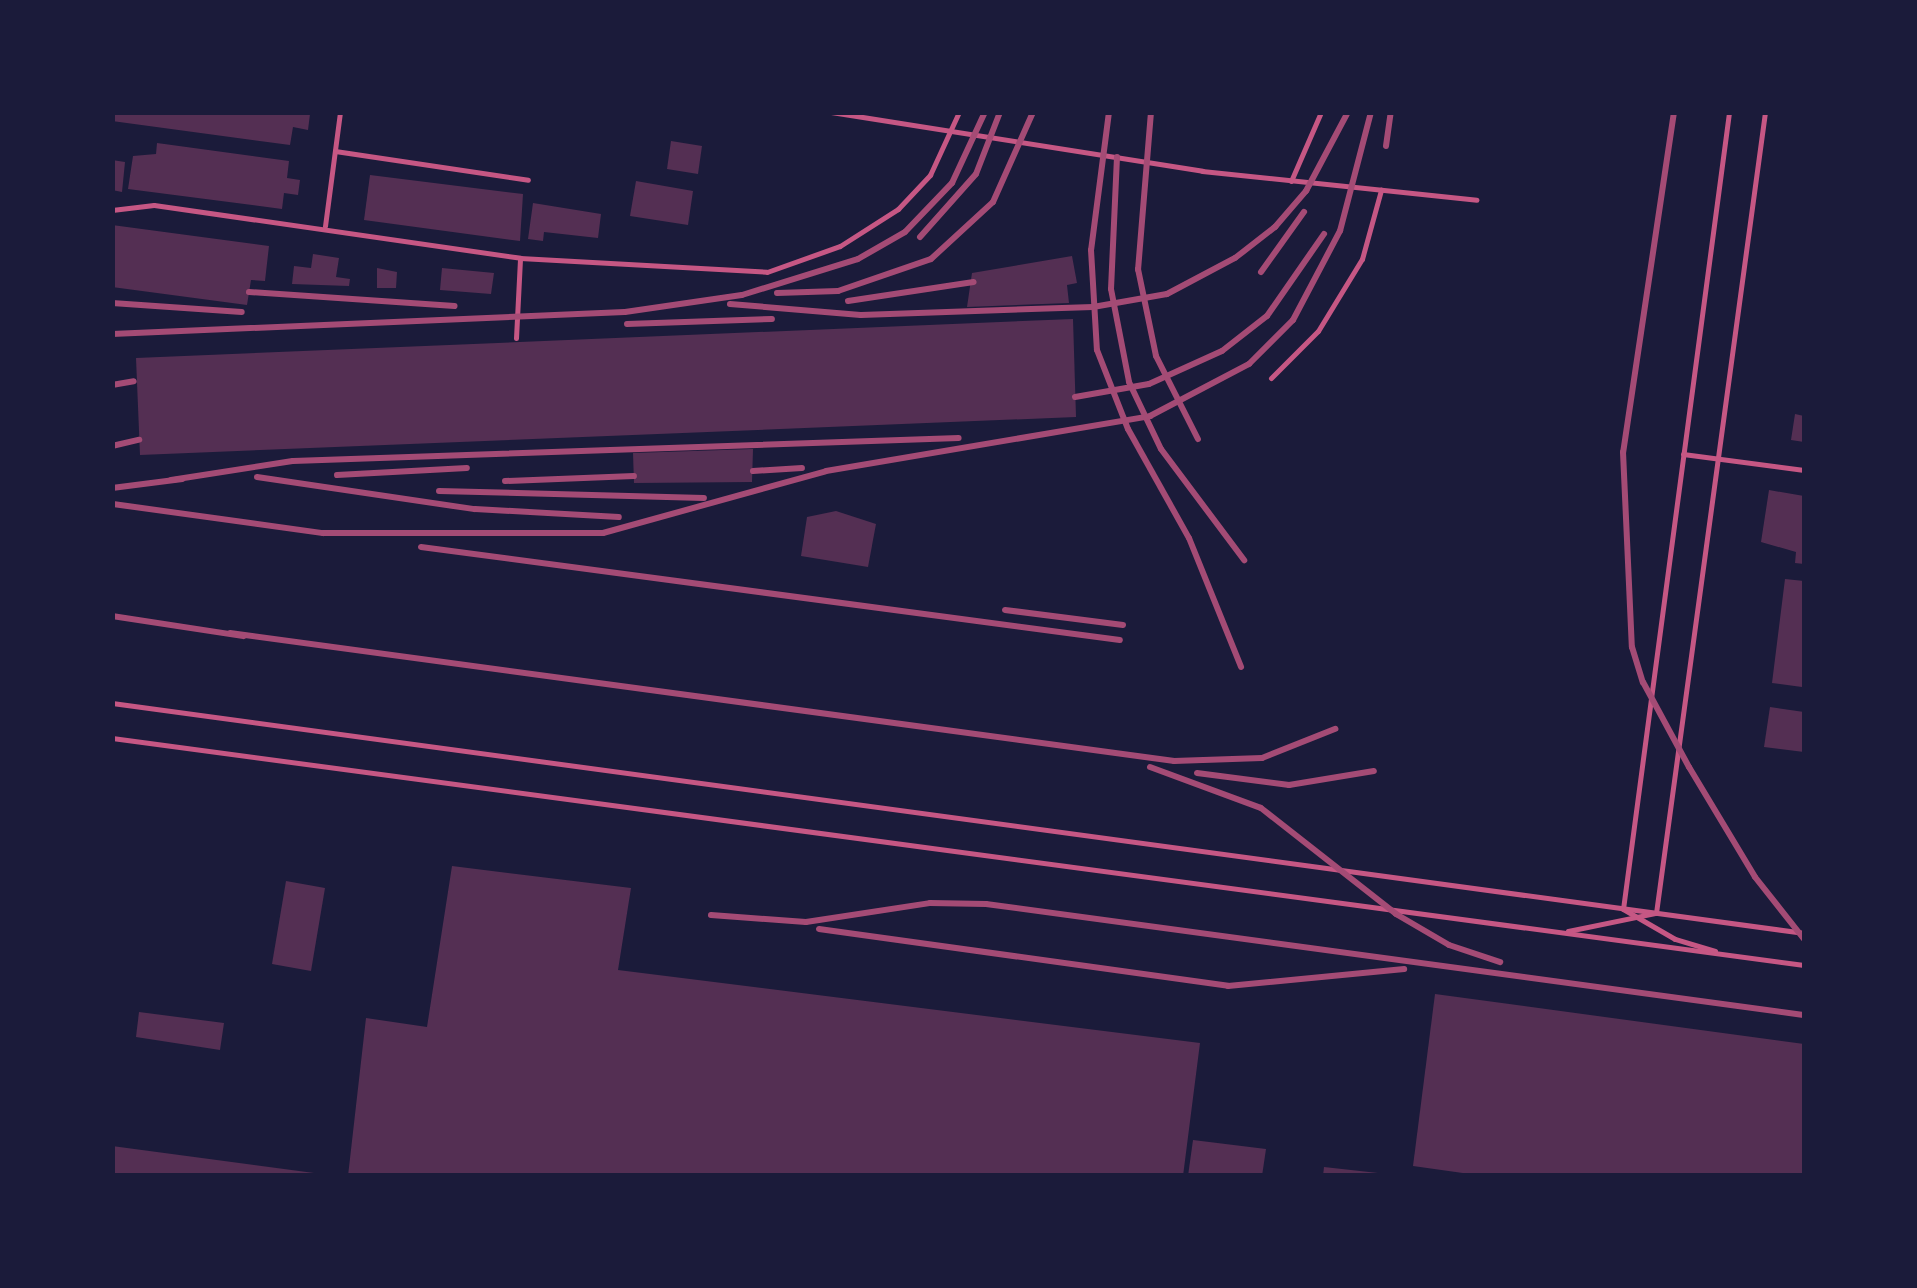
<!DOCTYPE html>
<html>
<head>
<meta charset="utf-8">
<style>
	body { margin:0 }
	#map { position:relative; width:1917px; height:1288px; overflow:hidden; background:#1b1b3a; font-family:Roboto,sans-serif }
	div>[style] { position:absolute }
	.building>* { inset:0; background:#542f53 }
	.service>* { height:5px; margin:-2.5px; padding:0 2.5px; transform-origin:2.5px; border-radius:2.5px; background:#c65784 }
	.rail>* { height:6px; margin:-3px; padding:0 3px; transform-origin:3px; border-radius:3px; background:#a44b75 }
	span { translate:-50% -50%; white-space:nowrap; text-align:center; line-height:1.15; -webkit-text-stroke:8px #1b1b3a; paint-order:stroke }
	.frame { position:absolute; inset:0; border:115px solid #1b1b3a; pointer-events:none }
</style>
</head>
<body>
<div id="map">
	<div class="building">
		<div style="clip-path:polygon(112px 112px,302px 112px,310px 114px,308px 130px,293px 127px,290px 145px,112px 121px)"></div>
		<div style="clip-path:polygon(671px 141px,702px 146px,698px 174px,667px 169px)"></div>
		<div style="clip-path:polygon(157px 143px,289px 161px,287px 178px,300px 180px,298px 195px,284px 193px,282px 209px,128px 189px,133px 156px,156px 154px)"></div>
		<div style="clip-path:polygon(112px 160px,125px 162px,122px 192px,112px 190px)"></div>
		<div style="clip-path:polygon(370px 175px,523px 194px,520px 241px,364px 220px)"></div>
		<div style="clip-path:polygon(636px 181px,693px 191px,688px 225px,630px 216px)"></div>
		<div style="clip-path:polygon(533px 203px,601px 214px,598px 238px,544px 232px,543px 241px,528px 239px)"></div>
		<div style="clip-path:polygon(112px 225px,269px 246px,265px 281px,251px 280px,247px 305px,112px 287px)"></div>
		<div style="clip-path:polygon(313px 254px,339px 258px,336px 277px,350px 279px,349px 286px,292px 284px,294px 266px,311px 268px)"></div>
		<div style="clip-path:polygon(1072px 256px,1077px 283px,1067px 285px,1069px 303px,967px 307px,972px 273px)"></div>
		<div style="clip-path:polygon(377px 268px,397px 272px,396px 288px,377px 288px)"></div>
		<div style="clip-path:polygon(442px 268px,494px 273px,491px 294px,440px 290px)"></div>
		<div style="clip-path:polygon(1073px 319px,1076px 417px,140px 455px,136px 358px)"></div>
		<div style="clip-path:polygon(1795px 414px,1804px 416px,1804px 442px,1791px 440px)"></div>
		<div style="clip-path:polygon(753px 449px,752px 482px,634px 483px,633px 453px)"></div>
		<div style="clip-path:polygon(1769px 490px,1804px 496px,1804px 564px,1795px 563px,1796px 552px,1761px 542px)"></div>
		<div style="clip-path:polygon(836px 511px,876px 524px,868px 567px,801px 556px,807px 517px)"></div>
		<div style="clip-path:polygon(1785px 579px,1804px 581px,1802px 687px,1772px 683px)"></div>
		<div style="clip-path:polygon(1770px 707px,1804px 712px,1804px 752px,1764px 747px)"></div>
		<div style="clip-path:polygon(452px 866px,631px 888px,618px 970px,1200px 1043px,1183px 1176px,348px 1176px,366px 1018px,427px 1027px)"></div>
		<div style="clip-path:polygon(286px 881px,325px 888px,311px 971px,272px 964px)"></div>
		<div style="clip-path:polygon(1435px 994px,1804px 1044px,1804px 1176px,1484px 1176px,1413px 1166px)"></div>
		<div style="clip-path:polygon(139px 1012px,224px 1023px,220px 1050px,136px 1037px)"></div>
		<div style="clip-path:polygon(1193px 1140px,1266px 1149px,1262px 1176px,1188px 1176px)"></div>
		<div style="clip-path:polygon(112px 1146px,314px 1173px,314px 1176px,112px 1176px)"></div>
		<div style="clip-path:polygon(1324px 1167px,1378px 1173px,1378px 1176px,1323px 1176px)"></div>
	</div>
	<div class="service">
		<div style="left:831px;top:112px;width:376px;rotate:9deg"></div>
		<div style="left:1202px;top:171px;width:276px;rotate:6deg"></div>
		<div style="left:335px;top:151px;width:195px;rotate:8.5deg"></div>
		<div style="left:1291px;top:181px;width:75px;rotate:-66.5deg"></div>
		<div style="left:112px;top:210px;width:42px;rotate:-6.8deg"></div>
		<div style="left:154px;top:205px;width:370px;rotate:8.2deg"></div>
		<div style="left:520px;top:258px;width:247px;rotate:3.2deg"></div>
		<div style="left:767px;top:272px;width:77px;rotate:-19.6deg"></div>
		<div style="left:840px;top:246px;width:69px;rotate:-32.5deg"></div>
		<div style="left:898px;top:209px;width:47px;rotate:-46.7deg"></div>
		<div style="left:930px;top:175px;width:69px;rotate:-65.3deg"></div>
		<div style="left:325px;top:226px;width:115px;rotate:-82.5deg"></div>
		<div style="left:516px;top:338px;width:80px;rotate:-87.1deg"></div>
		<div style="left:1271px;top:378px;width:66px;rotate:-45deg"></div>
		<div style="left:1318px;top:331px;width:84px;rotate:-58.6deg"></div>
		<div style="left:1362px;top:259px;width:72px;rotate:-74.6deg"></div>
		<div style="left:1683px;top:454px;width:122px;rotate:7.5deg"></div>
		<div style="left:112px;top:703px;width:1708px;rotate:7.74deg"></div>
		<div style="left:112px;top:738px;width:1707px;rotate:7.64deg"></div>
		<div style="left:1568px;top:931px;width:90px;rotate:-11.6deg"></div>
		<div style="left:1656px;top:913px;width:808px;rotate:-82.25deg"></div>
		<div style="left:1715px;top:951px;width:42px;rotate:-163.3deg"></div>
		<div style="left:1675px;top:939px;width:60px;rotate:-150deg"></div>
		<div style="left:1623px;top:909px;width:804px;rotate:-82.42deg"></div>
	</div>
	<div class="rail">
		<div style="left:1109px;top:112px;width:139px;rotate:97.4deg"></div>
		<div style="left:1091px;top:250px;width:100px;rotate:86.6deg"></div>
		<div style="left:1097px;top:350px;width:85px;rotate:68.6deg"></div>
		<div style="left:1128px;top:429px;width:125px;rotate:60.8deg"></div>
		<div style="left:1189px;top:538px;width:139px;rotate:68deg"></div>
		<div style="left:1151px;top:112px;width:158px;rotate:94.7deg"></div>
		<div style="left:1138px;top:269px;width:89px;rotate:78.3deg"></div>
		<div style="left:1156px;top:356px;width:93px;rotate:63.2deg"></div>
		<div style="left:1674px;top:112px;width:344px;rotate:98.5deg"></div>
		<div style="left:1623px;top:452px;width:195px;rotate:87.4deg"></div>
		<div style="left:1632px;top:647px;width:37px;rotate:73deg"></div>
		<div style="left:1643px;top:682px;width:97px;rotate:61.6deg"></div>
		<div style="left:1689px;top:767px;width:128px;rotate:59deg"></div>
		<div style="left:1755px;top:877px;width:79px;rotate:51.7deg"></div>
		<div style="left:1386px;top:146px;width:34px;rotate:-82deg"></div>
		<div style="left:1117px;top:157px;width:132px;rotate:92.6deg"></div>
		<div style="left:1111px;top:289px;width:95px;rotate:79deg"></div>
		<div style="left:1129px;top:382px;width:74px;rotate:64.5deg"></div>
		<div style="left:1161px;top:449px;width:139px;rotate:53.2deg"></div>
		<div style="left:920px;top:237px;width:84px;rotate:-48.4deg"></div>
		<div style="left:976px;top:174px;width:66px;rotate:-68.8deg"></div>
		<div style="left:1261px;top:272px;width:74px;rotate:-54.4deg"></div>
		<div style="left:249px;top:292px;width:206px;rotate:3.9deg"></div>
		<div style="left:777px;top:293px;width:61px;rotate:-1.9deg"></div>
		<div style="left:838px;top:291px;width:98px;rotate:-19deg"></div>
		<div style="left:931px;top:259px;width:84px;rotate:-42.6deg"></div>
		<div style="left:993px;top:202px;width:98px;rotate:-66deg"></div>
		<div style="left:848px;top:301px;width:127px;rotate:-8.6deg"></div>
		<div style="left:112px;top:303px;width:130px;rotate:4deg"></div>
		<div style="left:730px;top:304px;width:131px;rotate:4.8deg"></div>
		<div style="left:861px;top:315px;width:232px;rotate:-2deg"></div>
		<div style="left:1093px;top:307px;width:75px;rotate:-10deg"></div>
		<div style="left:1167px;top:294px;width:77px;rotate:-27.9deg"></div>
		<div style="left:1235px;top:258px;width:51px;rotate:-37.8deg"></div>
		<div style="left:1275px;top:227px;width:48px;rotate:-49.3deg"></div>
		<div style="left:1306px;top:191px;width:89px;rotate:-62deg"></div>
		<div style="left:627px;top:324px;width:145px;rotate:-2deg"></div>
		<div style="left:112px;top:334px;width:513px;rotate:-2.46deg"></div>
		<div style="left:625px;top:312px;width:118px;rotate:-8.3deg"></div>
		<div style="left:742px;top:295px;width:121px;rotate:-17.2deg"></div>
		<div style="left:858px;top:259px;width:54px;rotate:-29.9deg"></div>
		<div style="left:905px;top:232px;width:68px;rotate:-46.2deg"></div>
		<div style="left:952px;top:183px;width:78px;rotate:-65.1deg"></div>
		<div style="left:112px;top:385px;width:22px;rotate:-10deg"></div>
		<div style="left:1075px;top:397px;width:75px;rotate:-10deg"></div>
		<div style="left:1149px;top:384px;width:80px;rotate:-24.3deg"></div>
		<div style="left:1222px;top:351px;width:57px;rotate:-37.9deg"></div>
		<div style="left:1267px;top:316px;width:100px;rotate:-55.2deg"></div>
		<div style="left:112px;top:446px;width:28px;rotate:-13deg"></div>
		<div style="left:753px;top:471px;width:49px;rotate:-3.5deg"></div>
		<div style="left:337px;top:475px;width:130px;rotate:-3.1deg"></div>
		<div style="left:257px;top:477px;width:220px;rotate:8.4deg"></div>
		<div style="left:475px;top:509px;width:144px;rotate:3.2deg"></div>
		<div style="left:171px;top:480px;width:123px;rotate:-8.9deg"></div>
		<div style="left:293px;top:461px;width:666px;rotate:-1.98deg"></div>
		<div style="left:505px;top:481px;width:129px;rotate:-2.2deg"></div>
		<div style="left:112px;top:488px;width:71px;rotate:-7.3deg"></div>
		<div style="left:439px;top:491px;width:265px;rotate:1.5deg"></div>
		<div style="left:113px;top:504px;width:212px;rotate:7.9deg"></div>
		<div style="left:323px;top:533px;width:280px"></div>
		<div style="left:603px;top:533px;width:231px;rotate:-15.5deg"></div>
		<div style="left:826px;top:471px;width:329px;rotate:-9.6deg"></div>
		<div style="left:1150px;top:416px;width:112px;rotate:-27.7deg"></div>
		<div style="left:1249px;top:364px;width:62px;rotate:-45deg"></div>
		<div style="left:1293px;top:320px;width:101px;rotate:-62.2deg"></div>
		<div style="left:1340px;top:231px;width:123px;rotate:-75.4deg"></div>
		<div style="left:421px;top:547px;width:705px;rotate:7.58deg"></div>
		<div style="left:1005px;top:610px;width:119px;rotate:7.2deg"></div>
		<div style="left:112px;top:616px;width:133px;rotate:8.7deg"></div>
		<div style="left:230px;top:633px;width:953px;rotate:7.72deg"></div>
		<div style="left:1174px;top:761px;width:88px;rotate:-2deg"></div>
		<div style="left:1262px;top:758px;width:79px;rotate:-21.7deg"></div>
		<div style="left:1150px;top:767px;width:118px;rotate:20.3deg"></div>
		<div style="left:1261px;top:808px;width:172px;rotate:38.1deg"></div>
		<div style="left:1396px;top:914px;width:61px;rotate:30.3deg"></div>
		<div style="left:1449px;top:945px;width:54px;rotate:18.4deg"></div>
		<div style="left:1197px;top:773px;width:93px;rotate:7.4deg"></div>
		<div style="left:1289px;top:785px;width:86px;rotate:-9.4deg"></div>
		<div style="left:711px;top:915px;width:95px;rotate:4.2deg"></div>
		<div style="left:806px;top:922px;width:125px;rotate:-8.7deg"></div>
		<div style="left:930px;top:903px;width:56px;rotate:1deg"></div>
		<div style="left:986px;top:904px;width:825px;rotate:7.73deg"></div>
		<div style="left:819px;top:929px;width:413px;rotate:7.9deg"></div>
		<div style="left:1228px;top:986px;width:177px;rotate:-5.5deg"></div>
	</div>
	<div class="frame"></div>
</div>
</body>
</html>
